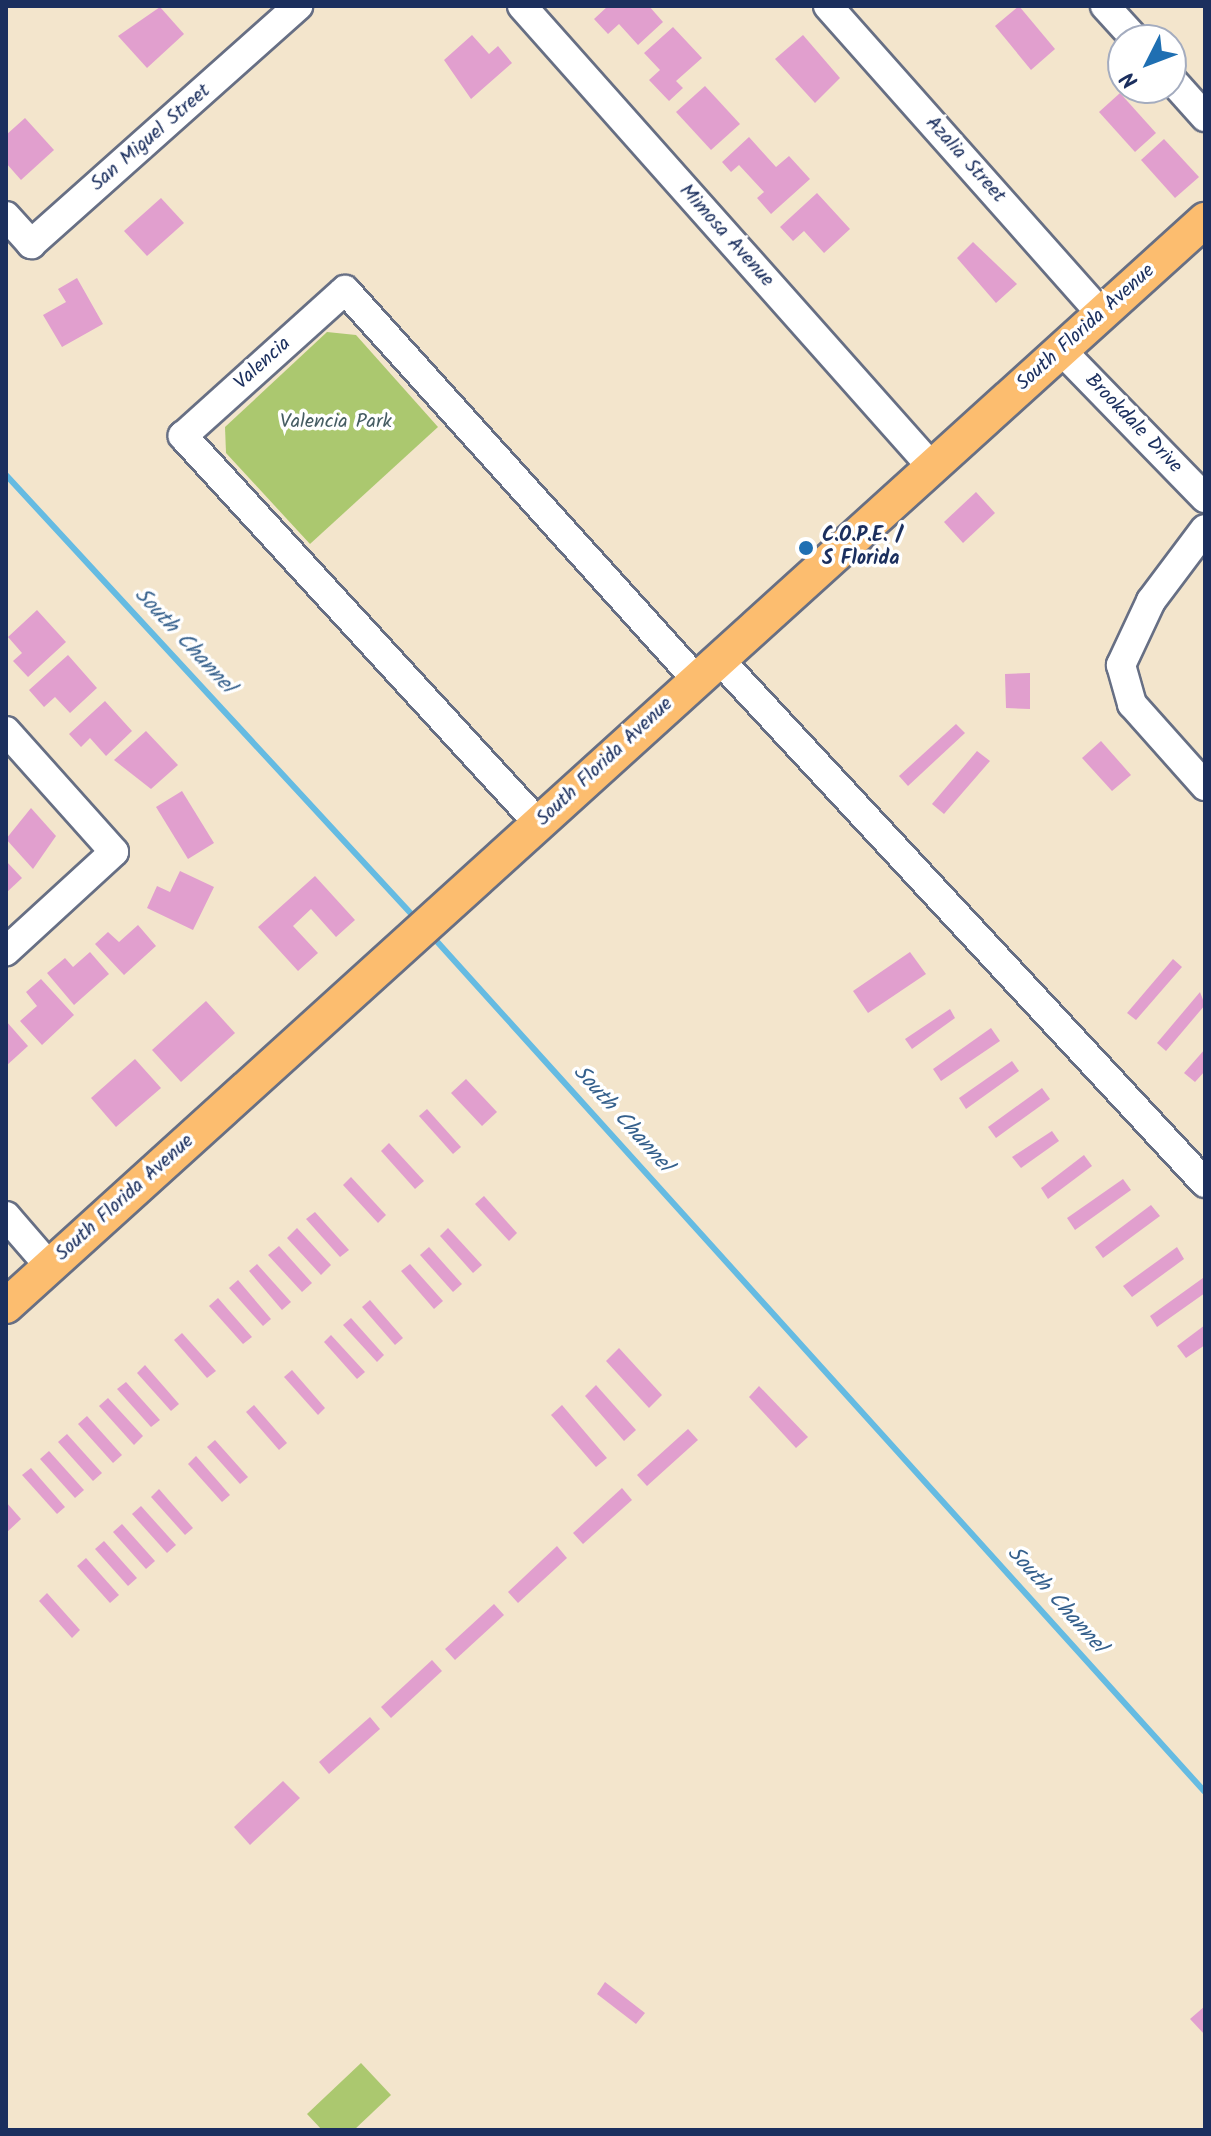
<!DOCTYPE html>
<html>
<head>
<meta charset="utf-8">
<style>
	body { margin:0 }
	#map { position:relative; width:1211px; height:2136px; overflow:hidden; background:#f3e5cc; font-family:Kalam,sans-serif }
	div>[style] { position:absolute }
	.green>* { inset:0; background:#abc86f }
	.stream>* { height:6px; margin:-3px; padding:0 3px; transform-origin:3px; border-radius:3px; background:#65bbe2 }
	.building>* { inset:0; background:#e19fce }
	.roads { filter:drop-shadow(2px 0 #676f84) drop-shadow(-2px 0 #676f84) drop-shadow(0 2px #676f84) drop-shadow(0 -2px #676f84) }
	.minor>* { height:28px; margin:-14px; padding:0 14px; transform-origin:14px; border-radius:14px; background:#fff }
	.major>* { height:34px; margin:-17px; padding:0 17px; transform-origin:17px; border-radius:17px; background:#fcbd6f }
	.dots>* { width:22px; height:22px; translate:-50% -50%; box-sizing:border-box; border:4px solid #fff; border-radius:50% }
	span { translate:-50% -50%; white-space:nowrap; text-align:center; line-height:1.15; -webkit-text-stroke:7px #fff; paint-order:stroke }
	.street-label { font-size:20px; color:#1b2f5e }
	.park-label { font-size:20px; color:#465d63 }
	.poi-label { font-size:20px; color:#1b2f5e; font-weight:700 }
	.left { translate:0 -50%; text-align:left }
	.water-label { font-size:22px; color:#35608c; font-style:italic }
	.frame { position:absolute; inset:0; border:8px solid #1b2f5e; pointer-events:none }
	.north { position:absolute; left:1107px; top:24px; width:80px; height:80px; box-sizing:border-box; background:#fff; border:2px solid #a4acbf; border-radius:50%; rotate:228deg; font-size:22px; font-weight:700; line-height:32px; text-align:center; color:#1b2f5e }
	.north::after { content:''; display:block; margin:auto; width:28px; height:36px; background:#1f6fb2; clip-path:polygon(50% 0,100% 100%,50% 72%,0 100%) }
</style>
</head>
<body>
<div id="map">
	<div class="green">
		<div style="clip-path:polygon(327px 332px,356px 335px,438px 427px,310px 544px,226px 453px,225px 427px)"></div>
		<div style="clip-path:polygon(361px 2063px,391px 2095px,354px 2130px,322px 2130px,307px 2114px)"></div>
	</div>
	<div class="stream">
		<div style="left:6px;top:475px;width:604px;rotate:47.28deg"></div>
		<div style="left:432px;top:936px;width:1153px;rotate:47.92deg"></div>
	</div>
	<div class="building">
		<div style="clip-path:polygon(608px 6px,649px 6px,663px 22px,638px 45px,619px 24px,608px 34px,594px 19px)"></div>
		<div style="clip-path:polygon(1019px 6px,1055px 49px,1031px 70px,995px 26px)"></div>
		<div style="clip-path:polygon(160px 7px,184px 34px,147px 68px,118px 36px)"></div>
		<div style="clip-path:polygon(673px 27px,702px 58px,676px 81px,683px 88px,669px 101px,649px 80px,660px 70px,644px 53px)"></div>
		<div style="clip-path:polygon(472px 35px,489px 54px,498px 46px,512px 63px,471px 99px,444px 60px)"></div>
		<div style="clip-path:polygon(803px 35px,840px 78px,815px 103px,775px 59px)"></div>
		<div style="clip-path:polygon(705px 86px,740px 124px,711px 150px,676px 112px)"></div>
		<div style="clip-path:polygon(1120px 93px,1156px 133px,1135px 152px,1099px 112px)"></div>
		<div style="clip-path:polygon(25px 118px,54px 150px,21px 180px,6px 163px,6px 135px)"></div>
		<div style="clip-path:polygon(749px 137px,776px 167px,789px 156px,810px 179px,771px 214px,757px 198px,764px 192px,739px 165px,731px 172px,722px 162px)"></div>
		<div style="clip-path:polygon(1164px 139px,1199px 177px,1175px 198px,1141px 160px)"></div>
		<div style="clip-path:polygon(817px 193px,850px 229px,824px 253px,804px 231px,793px 241px,780px 227px)"></div>
		<div style="clip-path:polygon(161px 198px,184px 223px,147px 256px,124px 231px)"></div>
		<div style="clip-path:polygon(973px 242px,1017px 284px,996px 303px,957px 258px)"></div>
		<div style="clip-path:polygon(77px 278px,103px 324px,62px 347px,43px 315px,66px 302px,58px 289px)"></div>
		<div style="clip-path:polygon(976px 492px,995px 513px,963px 543px,944px 522px)"></div>
		<div style="clip-path:polygon(37px 610px,66px 642px,28px 677px,13px 661px,22px 653px,8px 637px)"></div>
		<div style="clip-path:polygon(68px 655px,97px 688px,70px 713px,55px 697px,44px 707px,29px 690px)"></div>
		<div style="clip-path:polygon(1030px 673px,1030px 709px,1006px 708px,1005px 674px)"></div>
		<div style="clip-path:polygon(105px 701px,132px 731px,106px 756px,90px 738px,81px 747px,69px 734px)"></div>
		<div style="clip-path:polygon(956px 724px,965px 733px,908px 786px,899px 776px)"></div>
		<div style="clip-path:polygon(146px 731px,178px 765px,151px 789px,114px 760px)"></div>
		<div style="clip-path:polygon(1101px 741px,1131px 775px,1112px 791px,1082px 758px)"></div>
		<div style="clip-path:polygon(977px 751px,990px 761px,944px 814px,932px 804px)"></div>
		<div style="clip-path:polygon(182px 791px,214px 843px,188px 859px,156px 807px)"></div>
		<div style="clip-path:polygon(31px 808px,56px 836px,33px 869px,6px 839px)"></div>
		<div style="clip-path:polygon(6px 861px,22px 878px,6px 893px)"></div>
		<div style="clip-path:polygon(180px 871px,214px 887px,193px 930px,147px 908px,157px 886px,170px 892px)"></div>
		<div style="clip-path:polygon(315px 876px,355px 920px,336px 937px,311px 909px,293px 926px,318px 953px,298px 971px,258px 927px)"></div>
		<div style="clip-path:polygon(138px 925px,156px 946px,124px 975px,95px 944px,108px 932px,119px 942px)"></div>
		<div style="clip-path:polygon(90px 952px,109px 974px,74px 1005px,47px 973px,65px 958px,73px 967px)"></div>
		<div style="clip-path:polygon(910px 952px,926px 974px,868px 1013px,853px 991px)"></div>
		<div style="clip-path:polygon(1173px 959px,1182px 967px,1136px 1020px,1127px 1013px)"></div>
		<div style="clip-path:polygon(41px 979px,74px 1015px,42px 1045px,20px 1021px,37px 1006px,26px 992px)"></div>
		<div style="clip-path:polygon(1200px 992px,1205px 1005px,1166px 1051px,1157px 1043px)"></div>
		<div style="clip-path:polygon(206px 1001px,235px 1033px,181px 1082px,152px 1050px)"></div>
		<div style="clip-path:polygon(950px 1009px,955px 1018px,912px 1049px,905px 1039px)"></div>
		<div style="clip-path:polygon(6px 1021px,28px 1046px,6px 1066px)"></div>
		<div style="clip-path:polygon(991px 1028px,1000px 1041px,941px 1081px,933px 1069px)"></div>
		<div style="clip-path:polygon(1205px 1049px,1205px 1071px,1195px 1082px,1184px 1073px)"></div>
		<div style="clip-path:polygon(135px 1059px,161px 1088px,116px 1127px,91px 1098px)"></div>
		<div style="clip-path:polygon(1012px 1061px,1019px 1071px,966px 1109px,959px 1098px)"></div>
		<div style="clip-path:polygon(466px 1079px,497px 1112px,482px 1126px,451px 1093px)"></div>
		<div style="clip-path:polygon(1042px 1088px,1050px 1099px,996px 1138px,988px 1127px)"></div>
		<div style="clip-path:polygon(427px 1109px,461px 1147px,453px 1154px,419px 1116px)"></div>
		<div style="clip-path:polygon(1052px 1131px,1059px 1141px,1021px 1168px,1012px 1157px)"></div>
		<div style="clip-path:polygon(389px 1143px,424px 1181px,415px 1189px,381px 1151px)"></div>
		<div style="clip-path:polygon(1084px 1155px,1092px 1166px,1048px 1199px,1041px 1188px)"></div>
		<div style="clip-path:polygon(351px 1177px,386px 1215px,378px 1223px,343px 1185px)"></div>
		<div style="clip-path:polygon(1123px 1179px,1131px 1190px,1075px 1230px,1067px 1218px)"></div>
		<div style="clip-path:polygon(484px 1196px,517px 1233px,509px 1241px,475px 1204px)"></div>
		<div style="clip-path:polygon(1151px 1205px,1160px 1216px,1103px 1258px,1095px 1247px)"></div>
		<div style="clip-path:polygon(315px 1212px,349px 1250px,340px 1257px,306px 1219px)"></div>
		<div style="clip-path:polygon(297px 1228px,331px 1265px,321px 1275px,287px 1238px)"></div>
		<div style="clip-path:polygon(448px 1228px,482px 1265px,473px 1273px,440px 1236px)"></div>
		<div style="clip-path:polygon(279px 1246px,312px 1283px,302px 1292px,268px 1255px)"></div>
		<div style="clip-path:polygon(429px 1247px,462px 1284px,453px 1292px,420px 1255px)"></div>
		<div style="clip-path:polygon(1177px 1247px,1184px 1259px,1132px 1297px,1123px 1286px)"></div>
		<div style="clip-path:polygon(257px 1264px,291px 1302px,282px 1310px,249px 1271px)"></div>
		<div style="clip-path:polygon(410px 1264px,443px 1301px,434px 1309px,401px 1271px)"></div>
		<div style="clip-path:polygon(1203px 1278px,1205px 1293px,1157px 1327px,1150px 1316px)"></div>
		<div style="clip-path:polygon(238px 1280px,271px 1319px,263px 1326px,229px 1288px)"></div>
		<div style="clip-path:polygon(218px 1298px,252px 1337px,243px 1344px,209px 1306px)"></div>
		<div style="clip-path:polygon(370px 1300px,403px 1338px,395px 1345px,362px 1307px)"></div>
		<div style="clip-path:polygon(351px 1318px,384px 1355px,377px 1362px,343px 1325px)"></div>
		<div style="clip-path:polygon(1205px 1325px,1205px 1345px,1186px 1358px,1177px 1346px)"></div>
		<div style="clip-path:polygon(182px 1333px,216px 1371px,207px 1378px,174px 1340px)"></div>
		<div style="clip-path:polygon(331px 1335px,365px 1372px,357px 1379px,324px 1342px)"></div>
		<div style="clip-path:polygon(619px 1348px,662px 1395px,649px 1408px,606px 1361px)"></div>
		<div style="clip-path:polygon(145px 1365px,179px 1404px,171px 1411px,137px 1373px)"></div>
		<div style="clip-path:polygon(292px 1370px,325px 1408px,318px 1415px,284px 1377px)"></div>
		<div style="clip-path:polygon(126px 1382px,160px 1420px,151px 1427px,117px 1389px)"></div>
		<div style="clip-path:polygon(596px 1385px,636px 1430px,624px 1441px,585px 1396px)"></div>
		<div style="clip-path:polygon(759px 1386px,808px 1437px,796px 1448px,749px 1397px)"></div>
		<div style="clip-path:polygon(108px 1398px,143px 1436px,134px 1445px,99px 1406px)"></div>
		<div style="clip-path:polygon(254px 1405px,287px 1443px,279px 1450px,246px 1412px)"></div>
		<div style="clip-path:polygon(562px 1405px,607px 1458px,596px 1467px,551px 1415px)"></div>
		<div style="clip-path:polygon(87px 1416px,122px 1455px,113px 1463px,78px 1424px)"></div>
		<div style="clip-path:polygon(688px 1429px,698px 1440px,647px 1486px,637px 1475px)"></div>
		<div style="clip-path:polygon(67px 1434px,102px 1473px,93px 1481px,58px 1442px)"></div>
		<div style="clip-path:polygon(215px 1440px,248px 1477px,240px 1484px,207px 1447px)"></div>
		<div style="clip-path:polygon(49px 1451px,84px 1490px,75px 1498px,40px 1459px)"></div>
		<div style="clip-path:polygon(196px 1456px,230px 1495px,222px 1502px,188px 1464px)"></div>
		<div style="clip-path:polygon(31px 1468px,65px 1507px,57px 1514px,22px 1475px)"></div>
		<div style="clip-path:polygon(622px 1488px,632px 1500px,583px 1544px,573px 1533px)"></div>
		<div style="clip-path:polygon(159px 1489px,193px 1528px,185px 1535px,151px 1497px)"></div>
		<div style="clip-path:polygon(6px 1502px,21px 1519px,6px 1533px)"></div>
		<div style="clip-path:polygon(141px 1506px,176px 1545px,167px 1553px,132px 1514px)"></div>
		<div style="clip-path:polygon(122px 1524px,155px 1561px,146px 1569px,113px 1532px)"></div>
		<div style="clip-path:polygon(104px 1541px,137px 1578px,128px 1586px,95px 1549px)"></div>
		<div style="clip-path:polygon(557px 1546px,567px 1558px,518px 1603px,508px 1592px)"></div>
		<div style="clip-path:polygon(86px 1558px,119px 1595px,110px 1603px,77px 1566px)"></div>
		<div style="clip-path:polygon(47px 1593px,80px 1630px,72px 1638px,39px 1601px)"></div>
		<div style="clip-path:polygon(494px 1604px,504px 1615px,455px 1660px,445px 1649px)"></div>
		<div style="clip-path:polygon(432px 1660px,442px 1671px,391px 1718px,381px 1707px)"></div>
		<div style="clip-path:polygon(370px 1717px,380px 1729px,329px 1774px,319px 1762px)"></div>
		<div style="clip-path:polygon(283px 1781px,300px 1798px,250px 1845px,234px 1827px)"></div>
		<div style="clip-path:polygon(605px 1982px,645px 2013px,636px 2024px,597px 1994px)"></div>
		<div style="clip-path:polygon(1205px 2006px,1205px 2035px,1190px 2019px)"></div>
	</div>
	<div class="roads">
		<div class="minor">
			<div style="left:522px;top:6px;width:616px;rotate:48.36deg"></div>
			<div style="left:828px;top:6px;width:413px;rotate:48.4deg"></div>
			<div style="left:1105px;top:6px;width:46px;rotate:47.6deg"></div>
			<div style="left:1171px;top:79px;width:51px;rotate:48.2deg"></div>
			<div style="left:6px;top:216px;width:38px;rotate:48deg"></div>
			<div style="left:31px;top:244px;width:358px;rotate:-41.7deg"></div>
			<div style="left:1062px;top:351px;width:205px;rotate:45.8deg"></div>
			<div style="left:1205px;top:529px;width:90px;rotate:126.9deg"></div>
			<div style="left:1151px;top:601px;width:71px;rotate:115.1deg"></div>
			<div style="left:1121px;top:665px;width:41px;rotate:74.2deg"></div>
			<div style="left:1132px;top:704px;width:110px;rotate:48.3deg"></div>
			<div style="left:718px;top:658px;width:716px;rotate:47.15deg"></div>
			<div style="left:6px;top:731px;width:162px;rotate:48.2deg"></div>
			<div style="left:114px;top:852px;width:147px;rotate:137.5deg"></div>
			<div style="left:539px;top:824px;width:527px;rotate:-132.54deg"></div>
			<div style="left:183px;top:436px;width:218px;rotate:-42deg"></div>
			<div style="left:345px;top:290px;width:523px;rotate:47.95deg"></div>
			<div style="left:6px;top:1216px;width:67px;rotate:49.2deg"></div>
		</div>
		<div class="major">
			<div style="left:6px;top:1306px;width:1618px;rotate:-42.17deg"></div>
		</div>
	</div>
	<div class="dots">
		<div style="left:806px;top:548px;background:#1f6fb2"></div>
	</div>
	<div class="street-label">
		<span style="left:151px;top:138px;rotate:-41deg">San Miguel Street</span>
		<span style="left:965px;top:160px;rotate:48deg">Azalia Street</span>
		<span style="left:726px;top:236px;rotate:48deg">Mimosa Avenue</span>
		<span style="left:1086px;top:328px;rotate:-42deg">South Florida Avenue</span>
		<span style="left:263px;top:364px;rotate:-42deg">Valencia</span>
		<span style="left:1133px;top:424px;rotate:46deg">Brookdale Drive</span>
		<span style="left:605px;top:762px;rotate:-43deg">South Florida Avenue</span>
		<span style="left:125px;top:1198px;rotate:-42deg">South Florida Avenue</span>
	</div>
	<div class="park-label">
		<span style="left:336px;top:422px">Valencia Park</span>
	</div>
	<div class="poi-label">
		<span class="left" style="left:822px;top:548px">C.O.P.E. /<br>S Florida</span>
	</div>
	<div class="water-label">
		<span style="left:184px;top:641px;rotate:47deg">South Channel</span>
		<span style="left:622px;top:1119px;rotate:48deg">South Channel</span>
		<span style="left:1056px;top:1600px;rotate:48deg">South Channel</span>
	</div>
	<div class="frame"></div>
	<div class="north">N</div>
</div>
</body>
</html>
